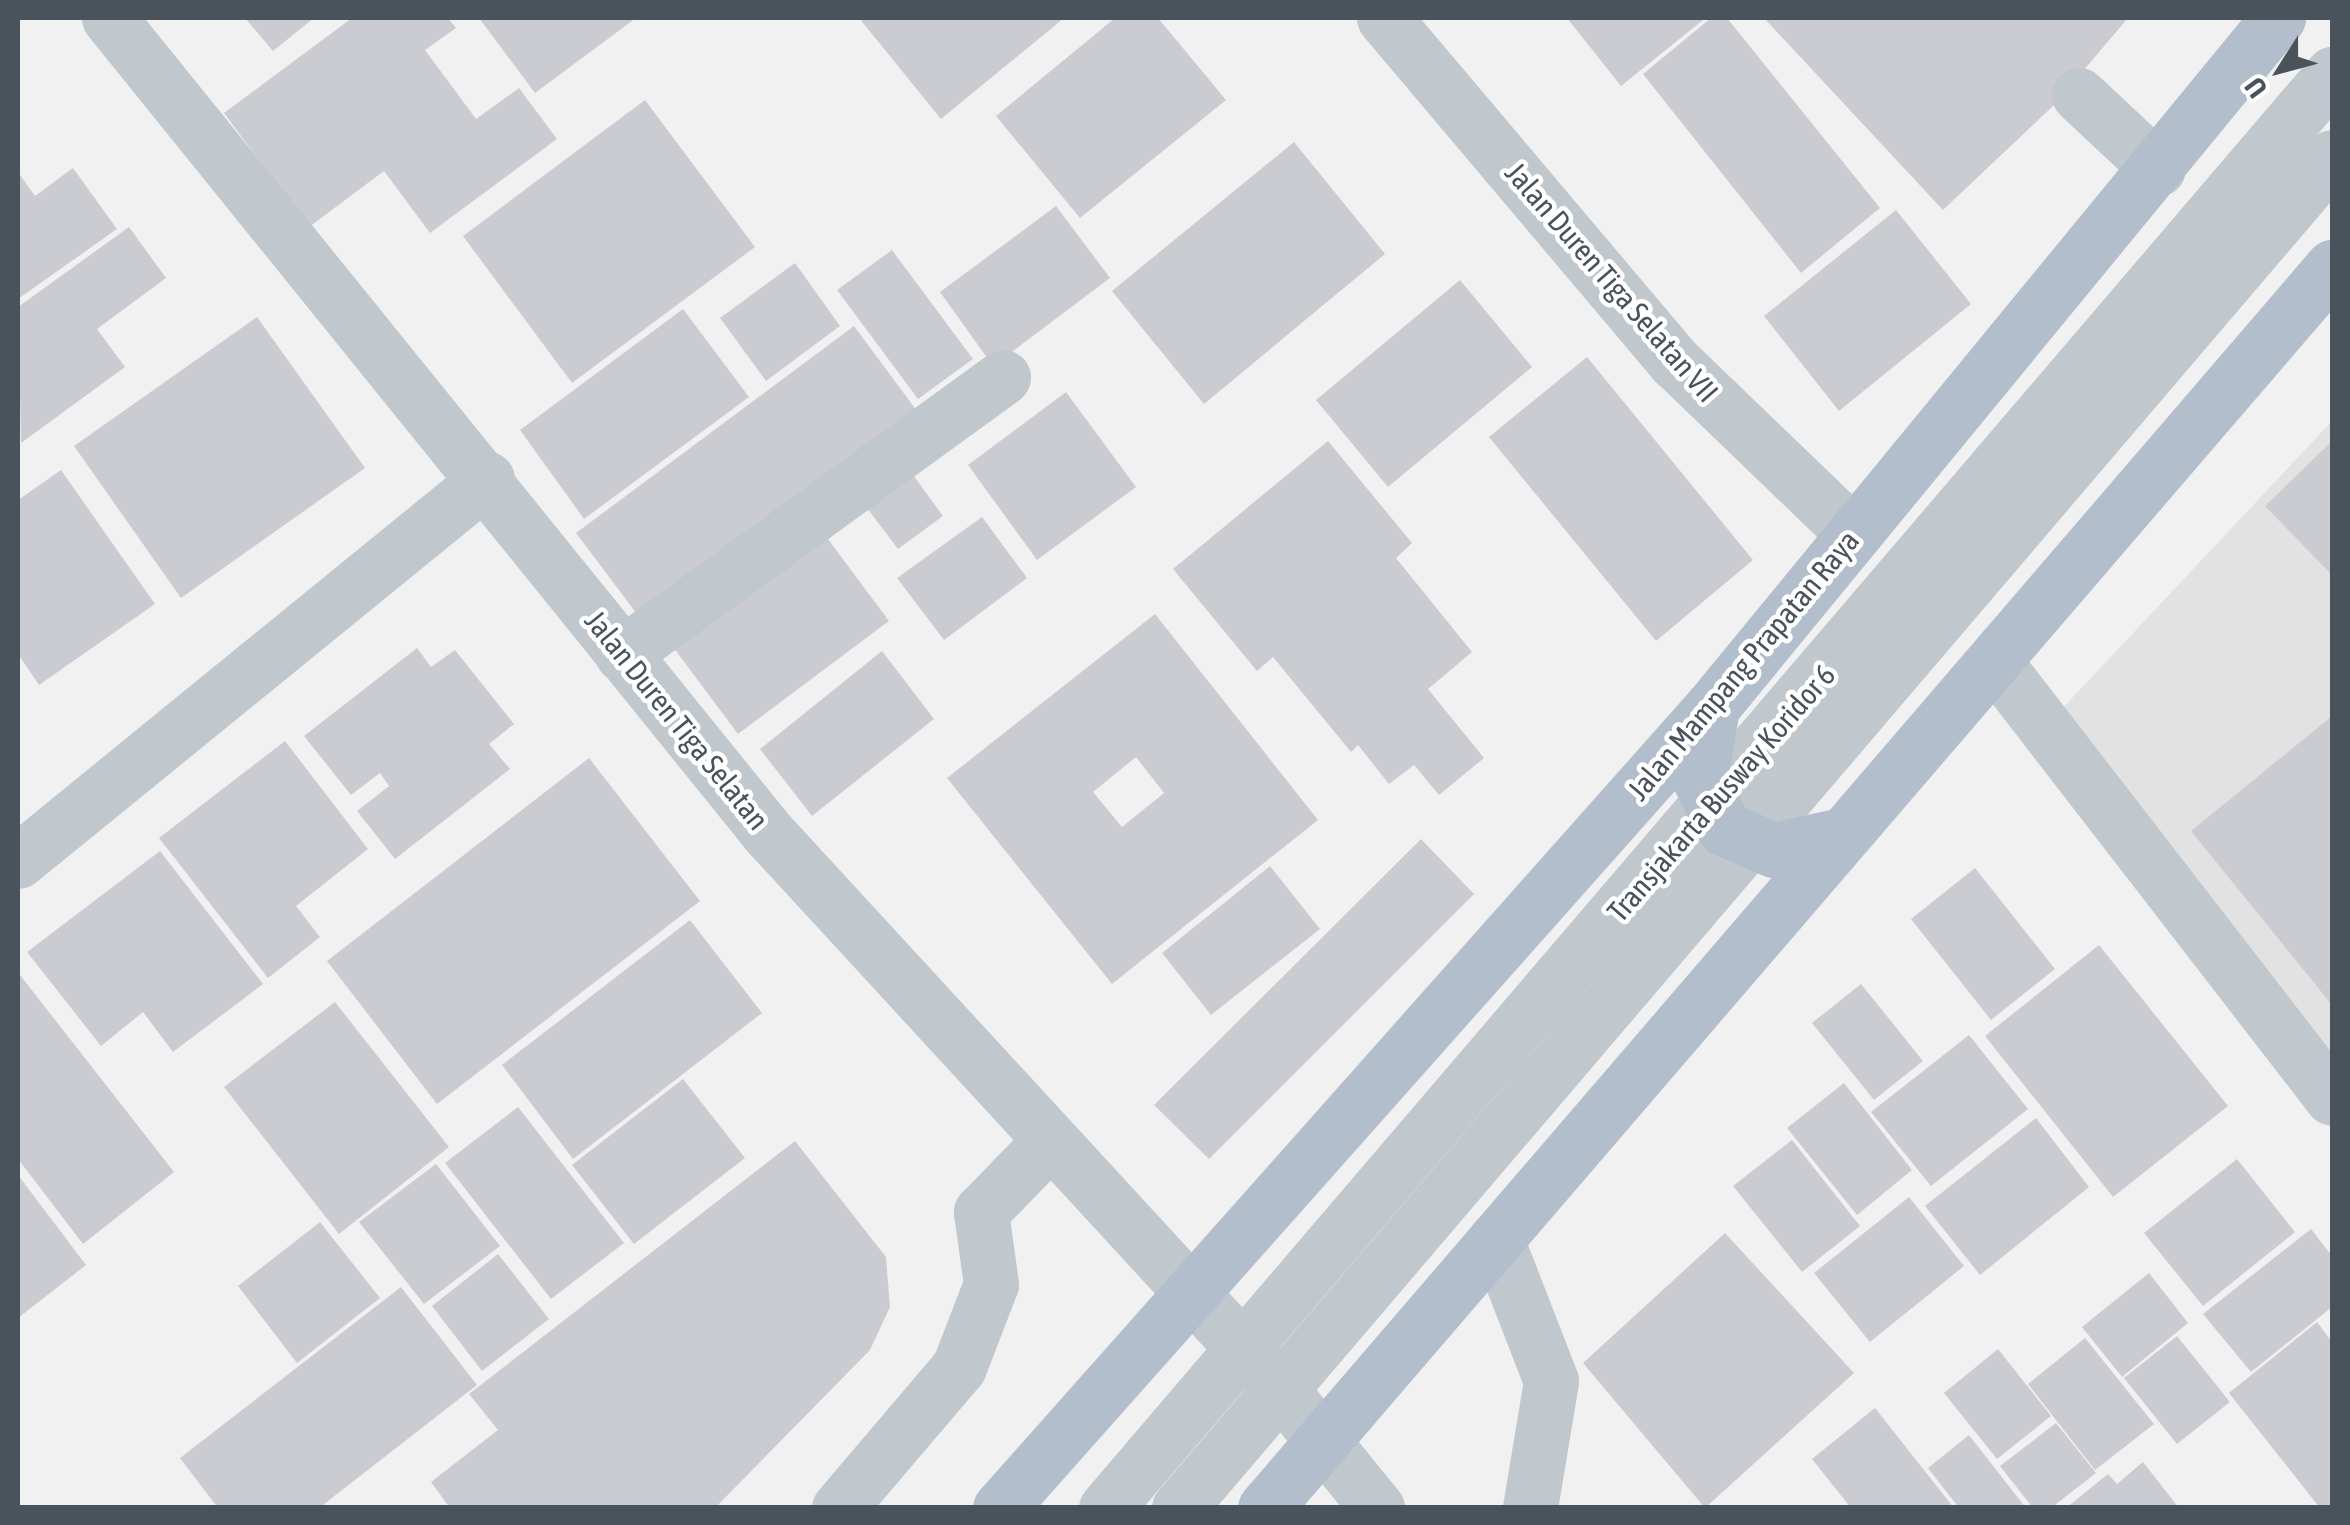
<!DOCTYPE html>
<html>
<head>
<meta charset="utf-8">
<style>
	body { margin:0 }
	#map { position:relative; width:2350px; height:1525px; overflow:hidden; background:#f2f1f1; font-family:"Asap Condensed",sans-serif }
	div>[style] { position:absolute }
	.education>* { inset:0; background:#e3e2e2 }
	.building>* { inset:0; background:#cbccd2 }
	.minor>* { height:55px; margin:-27.5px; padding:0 27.5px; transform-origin:27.5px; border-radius:27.5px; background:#c0c7cd }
	.major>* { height:55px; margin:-27.5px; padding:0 27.5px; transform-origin:27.5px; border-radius:27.5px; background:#b3becc }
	span { translate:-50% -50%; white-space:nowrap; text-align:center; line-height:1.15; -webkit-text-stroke:9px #fff; paint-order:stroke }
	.street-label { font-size:30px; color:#4a525c }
	.frame { position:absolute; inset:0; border:20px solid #4a525c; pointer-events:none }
	.north { position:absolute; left:2230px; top:20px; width:100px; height:100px; -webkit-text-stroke:8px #fff; paint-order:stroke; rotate:234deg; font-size:28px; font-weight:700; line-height:40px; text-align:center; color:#4a525c }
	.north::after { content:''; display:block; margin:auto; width:35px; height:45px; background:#4a525c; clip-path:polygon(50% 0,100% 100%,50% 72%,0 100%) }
</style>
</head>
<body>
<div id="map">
	<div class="education">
		<div style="clip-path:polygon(2332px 421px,2332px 1109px,2029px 744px)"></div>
	</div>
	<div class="building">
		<div style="clip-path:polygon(245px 18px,314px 18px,273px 51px)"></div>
		<div style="clip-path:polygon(352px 18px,448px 18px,456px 28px,425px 50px,476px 119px,519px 88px,557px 139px,430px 233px,384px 171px,309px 227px,224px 113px)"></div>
		<div style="clip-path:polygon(479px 18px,636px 18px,535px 93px)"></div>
		<div style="clip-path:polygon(859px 18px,1064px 18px,941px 119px)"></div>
		<div style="clip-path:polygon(1115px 18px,1158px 18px,1226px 100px,1080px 218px,996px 116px)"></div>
		<div style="clip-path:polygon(1567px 18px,1701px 18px,1703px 20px,1621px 86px)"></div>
		<div style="clip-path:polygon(1711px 18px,1727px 18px,1880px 208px,1801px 273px,1643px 74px)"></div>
		<div style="clip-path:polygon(1764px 18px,2128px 18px,2054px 105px,1943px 210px)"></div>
		<div style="clip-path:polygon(645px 100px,755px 247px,572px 383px,463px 236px)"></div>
		<div style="clip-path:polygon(1294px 142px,1385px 254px,1204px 404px,1112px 291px)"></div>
		<div style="clip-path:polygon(73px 168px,117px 229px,18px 299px,18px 172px,35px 196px)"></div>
		<div style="clip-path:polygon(1056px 206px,1110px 278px,993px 366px,940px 292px)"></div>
		<div style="clip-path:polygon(1896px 210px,1971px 304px,1839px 411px,1764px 316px)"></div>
		<div style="clip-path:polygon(129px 227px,166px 278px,97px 329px,125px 367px,21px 443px,18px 307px)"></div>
		<div style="clip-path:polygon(892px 250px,973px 359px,918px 399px,837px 290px)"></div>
		<div style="clip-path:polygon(795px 263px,840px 326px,766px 381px,720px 318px)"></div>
		<div style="clip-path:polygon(1460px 280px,1532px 367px,1388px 487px,1316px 400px)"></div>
		<div style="clip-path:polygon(683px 309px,749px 397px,584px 519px,520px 430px)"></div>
		<div style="clip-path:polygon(257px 317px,365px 468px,181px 598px,74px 446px)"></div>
		<div style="clip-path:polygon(854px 326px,920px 415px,643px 622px,576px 533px)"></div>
		<div style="clip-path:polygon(1587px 357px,1753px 560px,1656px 641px,1489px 437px)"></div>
		<div style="clip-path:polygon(1066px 392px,1136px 487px,1037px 560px,968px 465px)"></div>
		<div style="clip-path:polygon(1328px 441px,1412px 543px,1396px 558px,1472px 652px,1428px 689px,1484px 758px,1439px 795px,1414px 765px,1389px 784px,1358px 745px,1351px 752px,1273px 657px,1257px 671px,1173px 569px)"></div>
		<div style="clip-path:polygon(2329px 444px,2332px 447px,2332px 575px,2265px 506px)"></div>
		<div style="clip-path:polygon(902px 460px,943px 516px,898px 549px,857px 495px)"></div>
		<div style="clip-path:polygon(61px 470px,155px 604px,39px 685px,18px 654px,18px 500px)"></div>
		<div style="clip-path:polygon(982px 517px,1027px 578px,944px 640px,897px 578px)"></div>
		<div style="clip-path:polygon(816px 523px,889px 621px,738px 734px,664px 635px)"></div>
		<div style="clip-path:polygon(evenodd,1155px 614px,1318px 820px,1112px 984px,947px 778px,1155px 614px,1136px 757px,1164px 793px,1122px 827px,1093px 792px,1136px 757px)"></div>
		<div style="clip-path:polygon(417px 648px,431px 667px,455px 650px,514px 724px,489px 744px,510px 769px,395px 859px,357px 811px,389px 786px,380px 773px,351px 795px,304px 736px)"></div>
		<div style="clip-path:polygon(882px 651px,934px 719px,812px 816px,760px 749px)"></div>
		<div style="clip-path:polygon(2332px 716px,2332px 1005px,2191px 831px)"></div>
		<div style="clip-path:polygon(285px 741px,368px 849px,296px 906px,320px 937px,268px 978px,159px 838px)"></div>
		<div style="clip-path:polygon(589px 758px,700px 901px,437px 1104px,327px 961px)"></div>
		<div style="clip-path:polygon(1421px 839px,1474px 894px,1209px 1159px,1154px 1105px)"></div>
		<div style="clip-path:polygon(160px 851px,263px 984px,173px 1052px,143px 1012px,101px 1046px,27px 952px)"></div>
		<div style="clip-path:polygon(1270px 866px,1320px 929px,1211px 1015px,1162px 953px)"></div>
		<div style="clip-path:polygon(1975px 868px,2055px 969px,1991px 1020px,1911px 919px)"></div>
		<div style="clip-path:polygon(690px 920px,762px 1013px,573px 1159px,502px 1065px)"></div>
		<div style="clip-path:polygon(2099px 945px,2228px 1106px,2113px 1197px,1985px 1036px)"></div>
		<div style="clip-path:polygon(20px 975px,174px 1172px,83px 1244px,18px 1159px)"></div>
		<div style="clip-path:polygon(1861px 984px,1923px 1061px,1874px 1100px,1812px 1023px)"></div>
		<div style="clip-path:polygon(335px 1002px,449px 1147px,339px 1234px,224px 1087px)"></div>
		<div style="clip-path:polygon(1969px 1035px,2028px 1109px,1931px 1186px,1871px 1112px)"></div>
		<div style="clip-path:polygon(683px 1079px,745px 1158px,634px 1244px,572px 1165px)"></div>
		<div style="clip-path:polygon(1844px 1083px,1912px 1170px,1857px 1215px,1787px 1128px)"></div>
		<div style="clip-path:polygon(518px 1107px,624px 1243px,551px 1299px,445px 1163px)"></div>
		<div style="clip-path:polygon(2036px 1118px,2089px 1187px,1980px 1275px,1925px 1206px)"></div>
		<div style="clip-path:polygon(1792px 1140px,1860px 1226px,1802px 1272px,1733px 1186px)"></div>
		<div style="clip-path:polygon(795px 1141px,886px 1257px,890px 1307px,870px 1350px,715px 1508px,450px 1508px,431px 1482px,498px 1430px,469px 1394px)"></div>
		<div style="clip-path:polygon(2237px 1159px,2295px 1232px,2203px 1306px,2144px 1233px)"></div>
		<div style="clip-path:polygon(436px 1164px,500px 1246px,424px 1304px,359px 1222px)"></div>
		<div style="clip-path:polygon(18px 1175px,86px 1265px,18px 1318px)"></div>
		<div style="clip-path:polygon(1909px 1197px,1964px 1266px,1870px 1342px,1814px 1273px)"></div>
		<div style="clip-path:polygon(320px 1222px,380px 1298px,297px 1363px,238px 1286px)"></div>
		<div style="clip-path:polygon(2311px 1229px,2332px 1256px,2332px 1307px,2251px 1372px,2203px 1314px)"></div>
		<div style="clip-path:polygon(1725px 1233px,1854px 1373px,1705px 1508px,1583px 1363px)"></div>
		<div style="clip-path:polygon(498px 1254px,549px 1319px,482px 1371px,432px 1306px)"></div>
		<div style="clip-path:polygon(2149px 1273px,2188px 1323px,2122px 1377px,2082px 1327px)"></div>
		<div style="clip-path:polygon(401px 1287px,477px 1385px,319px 1508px,218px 1508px,180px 1458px)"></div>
		<div style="clip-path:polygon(2317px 1322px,2332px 1342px,2331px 1508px,2320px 1508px,2229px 1393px)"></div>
		<div style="clip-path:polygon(2177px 1336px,2230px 1402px,2177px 1444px,2124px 1378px)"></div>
		<div style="clip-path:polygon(2085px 1338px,2154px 1424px,2095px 1470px,2028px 1384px)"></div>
		<div style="clip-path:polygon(1998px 1349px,2051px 1416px,1997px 1459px,1944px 1393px)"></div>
		<div style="clip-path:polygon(1875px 1408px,1954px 1508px,1851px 1508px,1812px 1459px)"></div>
		<div style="clip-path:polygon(2056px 1423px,2096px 1473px,2051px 1508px,2033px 1508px,2000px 1466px)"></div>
		<div style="clip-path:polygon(1969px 1435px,2026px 1508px,1959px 1508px,1928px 1468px)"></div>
		<div style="clip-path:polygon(2143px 1462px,2179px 1508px,2066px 1508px,2108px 1474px,2117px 1484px)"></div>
	</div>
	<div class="minor">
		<div style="left:109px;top:18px;width:1048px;rotate:51.04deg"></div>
		<div style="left:768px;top:833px;width:759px;rotate:47.35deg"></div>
		<div style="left:1282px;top:1391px;width:151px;rotate:50.9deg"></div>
		<div style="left:1384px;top:18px;width:451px;rotate:49.8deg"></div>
		<div style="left:1675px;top:362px;width:248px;rotate:43.9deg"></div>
		<div style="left:2079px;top:95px;width:108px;rotate:43.1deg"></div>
		<div style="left:622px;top:654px;width:471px;rotate:-36deg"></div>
		<div style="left:1994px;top:661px;width:552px;rotate:52.28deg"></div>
		<div style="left:18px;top:861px;width:605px;rotate:-39.16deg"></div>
		<div style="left:1496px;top:1239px;width:152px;rotate:68.8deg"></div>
		<div style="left:1551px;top:1381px;width:129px;rotate:99.4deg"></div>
		<div style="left:839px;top:1508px;width:185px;rotate:-49.6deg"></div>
		<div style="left:959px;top:1367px;width:89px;rotate:-68.9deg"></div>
		<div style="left:991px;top:1284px;width:73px;rotate:-97.9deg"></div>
		<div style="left:981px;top:1212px;width:95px;rotate:-45.9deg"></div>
		<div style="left:1106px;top:1508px;width:1887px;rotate:-49.47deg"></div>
		<div style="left:1179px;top:1508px;width:1776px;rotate:-49.52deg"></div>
	</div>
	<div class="major">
		<div style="left:1712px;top:707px;width:74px;rotate:99.3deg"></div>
		<div style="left:1700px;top:780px;width:55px;rotate:63deg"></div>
		<div style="left:1725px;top:829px;width:53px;rotate:23.2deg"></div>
		<div style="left:1774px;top:850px;width:70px;rotate:-12.4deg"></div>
		<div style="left:1000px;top:1508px;width:1072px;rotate:-48.37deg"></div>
		<div style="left:1712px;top:707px;width:892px;rotate:-50.6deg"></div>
		<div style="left:1265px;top:1508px;width:1637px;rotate:-49.31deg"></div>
	</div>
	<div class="street-label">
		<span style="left:1612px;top:282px;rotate:49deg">Jalan Duren Tiga Selatan VII</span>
		<span style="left:1743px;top:665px;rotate:-50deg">Jalan Mampang Prapatan Raya</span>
		<span style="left:677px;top:720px;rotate:51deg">Jalan Duren Tiga Selatan</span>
		<span style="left:1721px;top:793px;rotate:-49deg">Transjakarta Busway Koridor 6</span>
	</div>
	<div class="frame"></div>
	<div class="north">U</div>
</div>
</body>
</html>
